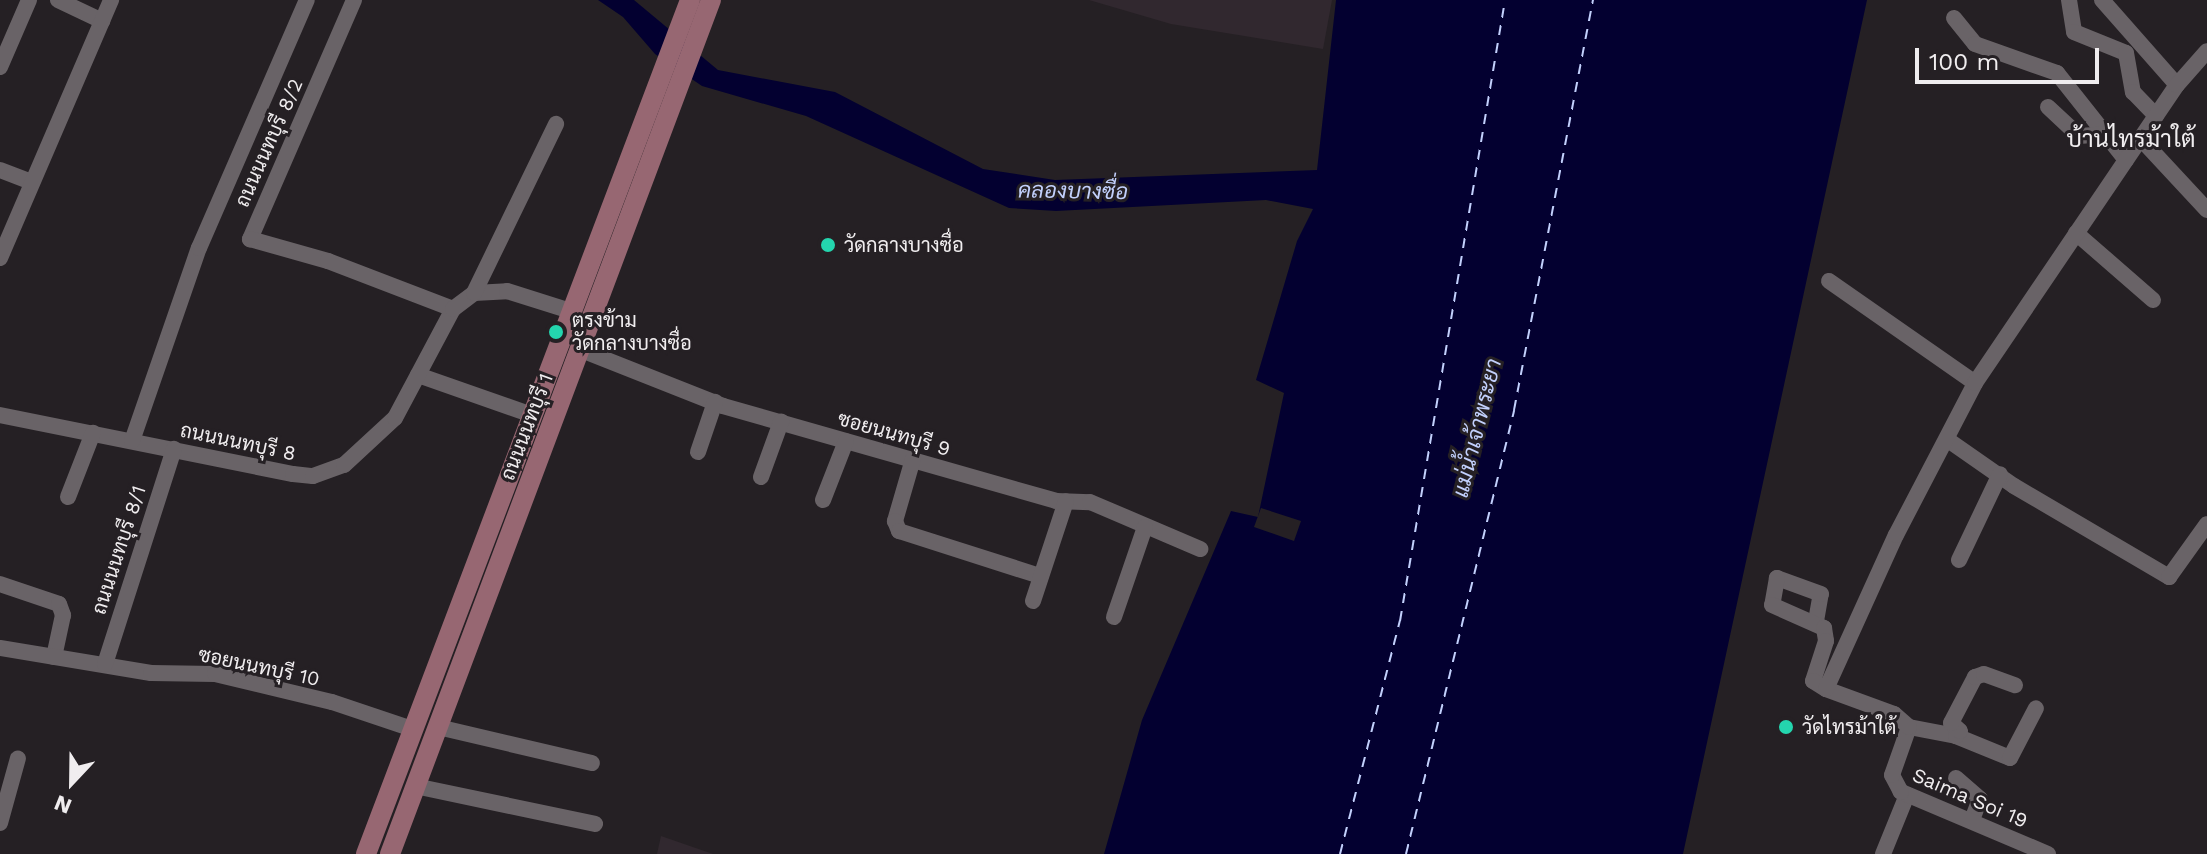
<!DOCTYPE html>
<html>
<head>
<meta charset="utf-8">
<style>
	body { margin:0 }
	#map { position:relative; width:2207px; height:854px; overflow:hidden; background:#252024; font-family:"Work Sans",Sarabun,sans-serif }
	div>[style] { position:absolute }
	.built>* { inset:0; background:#31282f }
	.water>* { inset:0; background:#030030 }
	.pier>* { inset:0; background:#252024 }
	.ferry>* { height:2px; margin-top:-1px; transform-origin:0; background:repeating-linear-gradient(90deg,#c2d0fc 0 10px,transparent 0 18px) }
	.minor>* { height:16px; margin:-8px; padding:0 8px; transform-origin:8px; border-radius:8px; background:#696367 }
	.major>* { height:20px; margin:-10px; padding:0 10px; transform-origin:10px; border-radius:10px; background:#976772 }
	.dots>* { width:22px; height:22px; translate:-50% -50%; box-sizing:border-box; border:4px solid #252024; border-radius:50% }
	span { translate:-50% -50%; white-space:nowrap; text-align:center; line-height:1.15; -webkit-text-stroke:6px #252024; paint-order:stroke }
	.street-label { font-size:20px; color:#f0edef }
	.poi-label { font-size:20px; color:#f0edef }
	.left { translate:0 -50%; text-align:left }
	.water-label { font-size:22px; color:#c2d0fc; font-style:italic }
	.quarter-label { font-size:24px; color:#f0edef }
	.north { position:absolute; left:32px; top:742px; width:80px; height:80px; -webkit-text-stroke:6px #252024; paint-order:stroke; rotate:202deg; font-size:22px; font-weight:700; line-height:32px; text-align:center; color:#f0edef }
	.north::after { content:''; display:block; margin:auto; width:28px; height:36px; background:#f0edef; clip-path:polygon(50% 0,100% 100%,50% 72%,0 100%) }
	.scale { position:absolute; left:1915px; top:48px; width:184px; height:36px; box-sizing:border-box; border:4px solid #f0edef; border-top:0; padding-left:10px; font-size:24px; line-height:28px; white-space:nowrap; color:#f0edef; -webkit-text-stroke:6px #252024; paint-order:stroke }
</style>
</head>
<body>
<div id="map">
	<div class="built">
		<div style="clip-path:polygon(1089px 0,1332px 0,1323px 49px,1171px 24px)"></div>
		<div style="clip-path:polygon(661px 836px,713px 854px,657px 854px)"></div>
	</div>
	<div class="water">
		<div style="clip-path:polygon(598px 0,634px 0,718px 70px,835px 92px,983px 169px,1055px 180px,1317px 170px,1336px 0,1867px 0,1683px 854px,1104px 854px,1142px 720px,1231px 511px,1258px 517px,1284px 393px,1256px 380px,1297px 241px,1313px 209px,1266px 200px,1056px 211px,1009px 208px,806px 116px,702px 86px,655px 54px,623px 17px)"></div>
	</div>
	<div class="pier">
		<div style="clip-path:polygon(1261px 508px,1301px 521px,1294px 541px,1254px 527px)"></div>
	</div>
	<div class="ferry">
		<div style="left:1340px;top:854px;width:241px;rotate:-75.6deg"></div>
		<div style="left:1400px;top:621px;width:630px;rotate:-80.4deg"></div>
		<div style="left:1406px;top:854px;width:457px;rotate:-76.3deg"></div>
		<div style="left:1514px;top:410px;width:418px;rotate:-79.1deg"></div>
	</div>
	<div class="minor">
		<div style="left:58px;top:0;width:49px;rotate:25.5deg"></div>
		<div style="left:354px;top:0;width:261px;rotate:113.5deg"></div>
		<div style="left:250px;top:239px;width:81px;rotate:15.8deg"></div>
		<div style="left:328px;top:261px;width:134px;rotate:21deg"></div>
		<div style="left:2069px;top:0;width:32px;rotate:81deg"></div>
		<div style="left:2074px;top:32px;width:56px;rotate:22deg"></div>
		<div style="left:2126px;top:53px;width:40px;rotate:80deg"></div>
		<div style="left:2133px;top:92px;width:33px;rotate:46deg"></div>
		<div style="left:2102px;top:0;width:113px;rotate:48.6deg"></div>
		<div style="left:1954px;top:18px;width:33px;rotate:51deg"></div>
		<div style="left:1975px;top:44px;width:87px;rotate:19.5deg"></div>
		<div style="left:2057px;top:73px;width:111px;rotate:51.6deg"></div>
		<div style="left:0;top:67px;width:73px;rotate:-66.6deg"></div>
		<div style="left:2048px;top:107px;width:42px;rotate:43.1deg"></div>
		<div style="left:2079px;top:136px;width:27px;rotate:-4deg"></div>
		<div style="left:2141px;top:139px;width:97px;rotate:47.1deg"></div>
		<div style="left:0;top:170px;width:33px;rotate:21deg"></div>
		<div style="left:2076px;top:233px;width:102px;rotate:41deg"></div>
		<div style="left:0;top:258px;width:281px;rotate:-66.7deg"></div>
		<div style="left:1829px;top:281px;width:178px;rotate:34.9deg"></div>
		<div style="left:474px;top:293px;width:33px;rotate:-3deg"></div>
		<div style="left:507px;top:291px;width:67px;rotate:17.4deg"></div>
		<div style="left:579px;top:349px;width:155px;rotate:21.6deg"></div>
		<div style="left:723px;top:406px;width:346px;rotate:15.9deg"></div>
		<div style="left:1056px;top:501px;width:34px;rotate:2deg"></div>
		<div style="left:1090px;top:502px;width:120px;rotate:23.1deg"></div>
		<div style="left:418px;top:375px;width:121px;rotate:19.3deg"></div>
		<div style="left:0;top:415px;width:299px;rotate:11.4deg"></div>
		<div style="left:293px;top:474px;width:20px;rotate:6deg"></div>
		<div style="left:313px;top:476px;width:33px;rotate:-20deg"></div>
		<div style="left:344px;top:465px;width:69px;rotate:-42.7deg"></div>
		<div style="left:395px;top:418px;width:123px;rotate:-62deg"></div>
		<div style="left:453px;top:309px;width:26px;rotate:-37deg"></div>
		<div style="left:474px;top:293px;width:188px;rotate:-64.1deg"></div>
		<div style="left:1948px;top:440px;width:80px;rotate:34.9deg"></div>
		<div style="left:2014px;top:486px;width:180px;rotate:30.4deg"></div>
		<div style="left:2169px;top:577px;width:65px;rotate:-54.4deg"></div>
		<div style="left:132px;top:441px;width:204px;rotate:-70.9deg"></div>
		<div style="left:199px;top:248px;width:270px;rotate:-66.5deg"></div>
		<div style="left:698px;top:452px;width:53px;rotate:-71.2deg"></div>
		<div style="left:913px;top:459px;width:65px;rotate:106.2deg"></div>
		<div style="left:895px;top:521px;width:11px;rotate:68deg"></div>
		<div style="left:899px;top:531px;width:148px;rotate:17.7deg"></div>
		<div style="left:761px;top:477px;width:59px;rotate:-70deg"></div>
		<div style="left:68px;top:497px;width:69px;rotate:-68.7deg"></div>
		<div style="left:823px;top:500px;width:63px;rotate:-68.7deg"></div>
		<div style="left:1959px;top:560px;width:95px;rotate:-64.5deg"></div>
		<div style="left:0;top:584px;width:62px;rotate:18.7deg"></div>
		<div style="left:59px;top:604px;width:12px;rotate:70deg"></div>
		<div style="left:63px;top:615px;width:43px;rotate:102.1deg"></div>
		<div style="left:1033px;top:601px;width:105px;rotate:-71.7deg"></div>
		<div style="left:1114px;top:617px;width:95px;rotate:-71deg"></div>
		<div style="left:1816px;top:621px;width:27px;rotate:-80deg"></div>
		<div style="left:1821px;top:594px;width:47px;rotate:-160deg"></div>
		<div style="left:1777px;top:578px;width:27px;rotate:100deg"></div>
		<div style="left:1772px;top:605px;width:57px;rotate:23.9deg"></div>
		<div style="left:1824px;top:628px;width:13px;rotate:81deg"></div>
		<div style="left:1826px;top:641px;width:42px;rotate:108deg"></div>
		<div style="left:1813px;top:681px;width:15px;rotate:32deg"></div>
		<div style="left:0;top:648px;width:153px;rotate:9.4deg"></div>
		<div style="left:151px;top:673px;width:64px;rotate:0.9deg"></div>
		<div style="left:215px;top:674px;width:120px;rotate:13.5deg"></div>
		<div style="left:332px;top:702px;width:84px;rotate:18.6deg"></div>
		<div style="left:105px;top:664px;width:226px;rotate:-72.2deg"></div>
		<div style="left:438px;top:727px;width:158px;rotate:13.2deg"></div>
		<div style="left:1909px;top:727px;width:48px;rotate:10.8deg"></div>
		<div style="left:1956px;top:736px;width:58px;rotate:22.2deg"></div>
		<div style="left:2010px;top:758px;width:56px;rotate:-62.5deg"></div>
		<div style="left:1956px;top:736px;width:6px;rotate:-51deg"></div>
		<div style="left:1960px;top:731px;width:12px;rotate:-138deg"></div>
		<div style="left:1951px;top:723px;width:52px;rotate:-62.4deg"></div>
		<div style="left:1975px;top:677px;width:9px;rotate:-18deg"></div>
		<div style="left:1984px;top:674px;width:33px;rotate:20deg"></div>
		<div style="left:1956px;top:778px;width:32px;rotate:41deg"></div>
		<div style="left:1980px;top:799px;width:22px;rotate:111deg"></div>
		<div style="left:415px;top:786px;width:184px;rotate:11.9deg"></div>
		<div style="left:0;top:823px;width:67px;rotate:-74.5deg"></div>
		<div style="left:1883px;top:854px;width:64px;rotate:-67.9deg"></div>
		<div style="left:2048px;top:854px;width:160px;rotate:-157.1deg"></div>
		<div style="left:1901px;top:792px;width:19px;rotate:-118deg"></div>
		<div style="left:1892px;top:775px;width:51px;rotate:-70.5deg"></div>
		<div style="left:1909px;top:727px;width:20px;rotate:-139deg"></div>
		<div style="left:1894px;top:714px;width:72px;rotate:-159.8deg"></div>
		<div style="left:1826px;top:689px;width:169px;rotate:-65.6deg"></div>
		<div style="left:1896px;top:535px;width:171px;rotate:-62.5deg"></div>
		<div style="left:1975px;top:383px;width:360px;rotate:-55.9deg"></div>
		<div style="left:2177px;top:85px;width:45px;rotate:-48.6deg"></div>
	</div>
	<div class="major">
		<div style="left:366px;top:854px;width:913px;rotate:-69.22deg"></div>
		<div style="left:390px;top:854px;width:912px;rotate:-69.4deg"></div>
	</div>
	<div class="dots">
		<div style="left:828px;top:245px;background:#24d5ae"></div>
		<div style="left:556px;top:332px;background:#24d5ae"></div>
		<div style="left:1786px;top:727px;background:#24d5ae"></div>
	</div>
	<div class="street-label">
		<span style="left:269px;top:143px;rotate:-66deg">ถนนนนทบุรี 8/2</span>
		<span style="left:527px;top:427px;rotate:-69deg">ถนนนนทบุรี 1</span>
		<span style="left:894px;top:434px;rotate:16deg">ซอยนนทบุรี 9</span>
		<span style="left:238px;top:442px;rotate:12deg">ถนนนนทบุรี 8</span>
		<span style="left:119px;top:550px;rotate:-72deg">ถนนนนทบุรี 8/1</span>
		<span style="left:259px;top:667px;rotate:12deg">ซอยนนทบุรี 10</span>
		<span style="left:1970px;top:798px;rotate:23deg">Saima Soi 19</span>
	</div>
	<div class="poi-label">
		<span class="left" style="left:844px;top:245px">วัดกลางบางซื่อ</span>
		<span class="left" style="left:572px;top:332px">ตรงข้าม<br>วัดกลางบางซื่อ</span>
		<span class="left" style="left:1802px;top:727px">วัดไทรม้าใต้</span>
	</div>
	<div class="water-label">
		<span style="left:1073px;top:191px;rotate:1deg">คลองบางซื่อ</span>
		<span style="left:1477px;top:428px;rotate:-76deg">แม่น้ำเจ้าพระยา</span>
	</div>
	<div class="quarter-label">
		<span style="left:2131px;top:140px">บ้านไทรม้าใต้</span>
	</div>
	<div class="north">N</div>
	<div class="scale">100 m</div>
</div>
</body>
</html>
